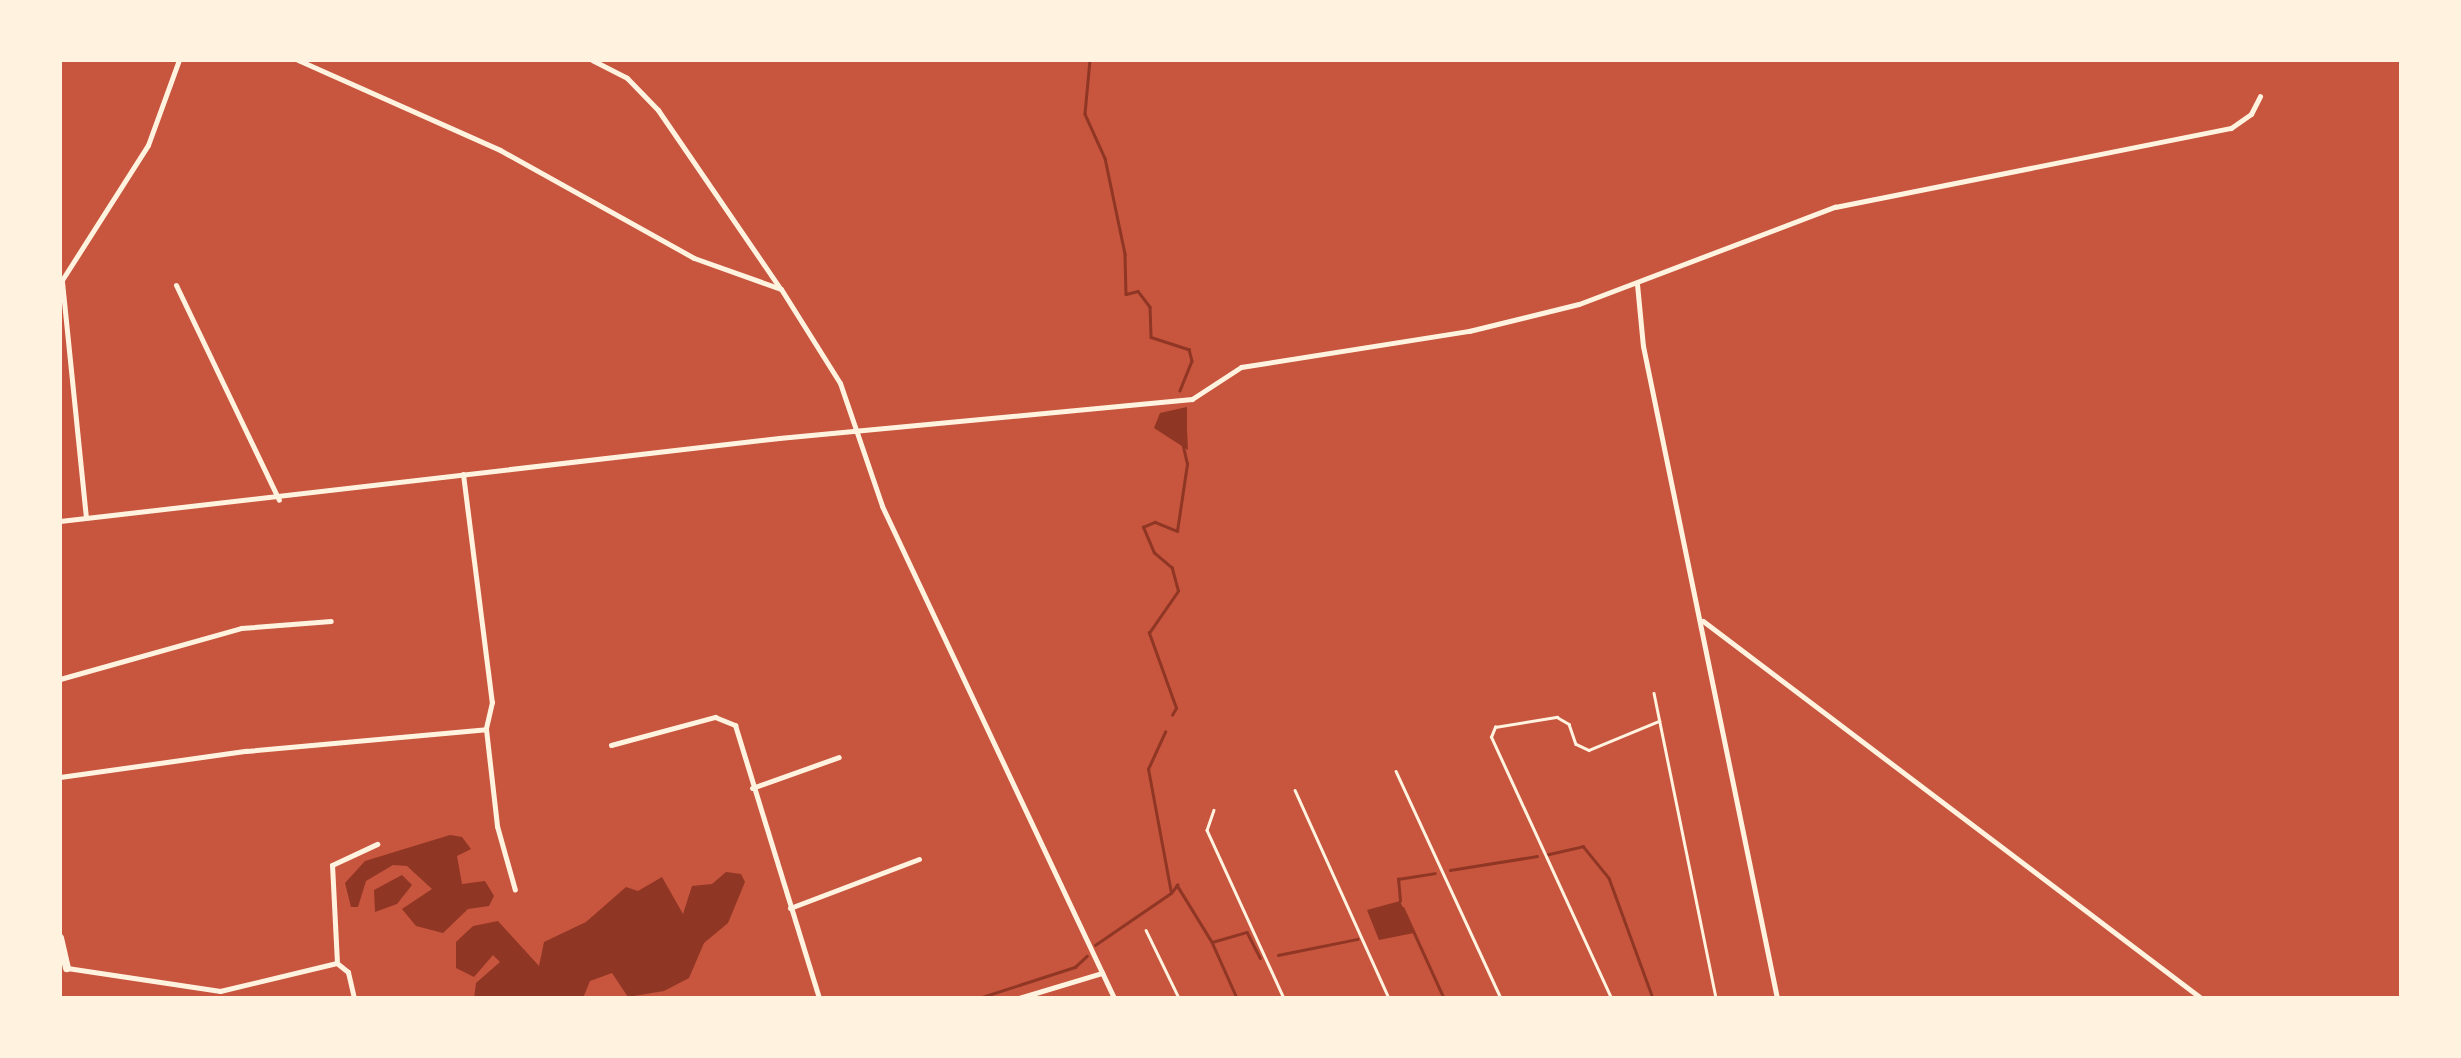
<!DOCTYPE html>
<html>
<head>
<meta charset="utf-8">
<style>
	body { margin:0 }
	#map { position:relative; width:2461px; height:1058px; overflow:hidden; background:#c8553d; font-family:"Noto Serif",serif }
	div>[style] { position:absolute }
	.water>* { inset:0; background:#8f3625 }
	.stream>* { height:2.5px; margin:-1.25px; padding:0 1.25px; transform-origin:1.25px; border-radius:1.25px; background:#8f3625 }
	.service>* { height:2.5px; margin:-1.25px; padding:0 1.25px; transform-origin:1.25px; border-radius:1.25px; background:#fff3e0 }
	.minor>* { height:5px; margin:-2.5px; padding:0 2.5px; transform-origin:2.5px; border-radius:2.5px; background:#fff3e0 }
	.tertiary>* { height:8px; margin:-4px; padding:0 4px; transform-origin:4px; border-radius:4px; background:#fff3e0 }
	span { translate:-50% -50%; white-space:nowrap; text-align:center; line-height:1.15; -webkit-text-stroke:9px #fff3e0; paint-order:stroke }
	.frame { position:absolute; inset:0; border:62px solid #fff3e0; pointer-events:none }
</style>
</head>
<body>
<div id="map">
	<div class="water">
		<div style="clip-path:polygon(1187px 407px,1187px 430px,1188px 450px,1154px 428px,1160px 413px)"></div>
		<div style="clip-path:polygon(450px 835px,462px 837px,471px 849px,457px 856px,462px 884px,485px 881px,494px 896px,489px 906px,468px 909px,443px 933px,416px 926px,402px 909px,432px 889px,407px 866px,393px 865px,366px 881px,358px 907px,351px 907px,345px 883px,365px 861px)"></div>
		<div style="clip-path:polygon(726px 872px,741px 874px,745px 882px,728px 923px,704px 943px,689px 978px,664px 991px,628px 997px,612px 973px,590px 981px,583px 998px,474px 998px,476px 983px,500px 962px,493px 955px,474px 977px,456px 968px,456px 942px,473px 926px,498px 921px,539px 966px,544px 942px,586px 922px,626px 887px,638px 891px,662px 877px,683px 914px,692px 886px,712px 884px)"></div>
		<div style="clip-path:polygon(402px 875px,412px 885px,397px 904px,375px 912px,374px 890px)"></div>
		<div style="clip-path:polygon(1400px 901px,1414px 933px,1379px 940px,1367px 910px)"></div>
	</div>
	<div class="stream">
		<div style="left:1090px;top:60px;width:54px;rotate:95.3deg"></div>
		<div style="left:1085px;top:114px;width:48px;rotate:65.6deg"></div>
		<div style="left:1105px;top:158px;width:98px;rotate:78.2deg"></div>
		<div style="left:1125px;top:254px;width:40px;rotate:88.6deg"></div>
		<div style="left:1126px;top:294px;width:12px;rotate:-14deg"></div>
		<div style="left:1138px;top:291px;width:20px;rotate:53deg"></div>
		<div style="left:1150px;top:307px;width:30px;rotate:88deg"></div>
		<div style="left:1151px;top:337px;width:40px;rotate:18deg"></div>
		<div style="left:1189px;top:349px;width:12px;rotate:76deg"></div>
		<div style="left:1192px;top:361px;width:32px;rotate:112deg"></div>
		<div style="left:1172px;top:715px;width:8px;rotate:-60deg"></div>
		<div style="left:1176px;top:708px;width:80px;rotate:-109.8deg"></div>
		<div style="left:1149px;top:633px;width:51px;rotate:-55.4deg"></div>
		<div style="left:1178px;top:591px;width:24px;rotate:-105deg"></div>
		<div style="left:1172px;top:568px;width:23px;rotate:-140deg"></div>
		<div style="left:1154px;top:553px;width:28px;rotate:-113deg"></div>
		<div style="left:1143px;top:527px;width:13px;rotate:-23deg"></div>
		<div style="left:1155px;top:522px;width:24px;rotate:22deg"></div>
		<div style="left:1177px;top:531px;width:68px;rotate:-81.5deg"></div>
		<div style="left:1187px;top:464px;width:18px;rotate:-103deg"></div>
		<div style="left:1545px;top:855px;width:39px;rotate:-13deg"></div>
		<div style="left:1583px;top:846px;width:41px;rotate:50.9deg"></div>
		<div style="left:1609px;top:878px;width:128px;rotate:69.9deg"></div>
		<div style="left:1450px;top:870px;width:88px;rotate:-9.1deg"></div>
		<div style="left:1172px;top:892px;width:9px;rotate:-54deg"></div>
		<div style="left:1177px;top:885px;width:67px;rotate:58.4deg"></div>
		<div style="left:1212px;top:942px;width:36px;rotate:-16deg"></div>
		<div style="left:1247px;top:932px;width:29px;rotate:63deg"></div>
		<div style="left:1400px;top:901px;width:22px;rotate:-95deg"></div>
		<div style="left:1398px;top:879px;width:37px;rotate:-9deg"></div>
		<div style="left:1403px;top:908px;width:99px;rotate:65.5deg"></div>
		<div style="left:1212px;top:942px;width:61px;rotate:65.9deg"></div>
		<div style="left:1095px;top:945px;width:92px;rotate:-34.4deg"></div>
		<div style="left:1171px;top:893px;width:126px;rotate:-100.5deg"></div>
		<div style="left:1148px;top:769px;width:41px;rotate:-65.3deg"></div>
		<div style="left:1278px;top:955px;width:81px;rotate:-11.4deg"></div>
		<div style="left:979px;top:998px;width:101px;rotate:-17.9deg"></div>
		<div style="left:1075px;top:967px;width:16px;rotate:-43deg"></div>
	</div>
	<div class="service">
		<div style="left:1654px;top:693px;width:311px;rotate:78.5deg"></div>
		<div style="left:1396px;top:771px;width:250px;rotate:65.2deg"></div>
		<div style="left:1295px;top:790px;width:228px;rotate:65.7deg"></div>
		<div style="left:1214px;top:810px;width:21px;rotate:109deg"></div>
		<div style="left:1207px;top:830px;width:185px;rotate:65.4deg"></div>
		<div style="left:1146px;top:930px;width:76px;rotate:64.1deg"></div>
		<div style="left:1611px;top:998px;width:287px;rotate:-114.7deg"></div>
		<div style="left:1491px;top:737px;width:11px;rotate:-68deg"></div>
		<div style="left:1495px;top:727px;width:63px;rotate:-9.2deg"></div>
		<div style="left:1557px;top:717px;width:14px;rotate:30deg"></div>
		<div style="left:1569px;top:724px;width:21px;rotate:71deg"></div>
		<div style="left:1576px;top:744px;width:14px;rotate:25deg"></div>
		<div style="left:1589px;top:750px;width:76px;rotate:-22.5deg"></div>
	</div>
	<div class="minor">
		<div style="left:298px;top:60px;width:221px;rotate:24deg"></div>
		<div style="left:500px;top:150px;width:222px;rotate:29.1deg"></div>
		<div style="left:694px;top:258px;width:92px;rotate:19.6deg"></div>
		<div style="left:781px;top:289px;width:111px;rotate:57.9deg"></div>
		<div style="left:840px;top:383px;width:130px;rotate:71.1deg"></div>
		<div style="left:882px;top:506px;width:544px;rotate:64.75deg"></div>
		<div style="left:592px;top:60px;width:39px;rotate:27deg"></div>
		<div style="left:627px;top:78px;width:45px;rotate:45.9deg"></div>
		<div style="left:658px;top:110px;width:214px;rotate:55.6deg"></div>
		<div style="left:1637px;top:284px;width:62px;rotate:84.5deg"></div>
		<div style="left:1643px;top:346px;width:666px;rotate:78.39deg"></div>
		<div style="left:176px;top:285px;width:238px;rotate:64.4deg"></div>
		<div style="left:463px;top:474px;width:230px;rotate:82.8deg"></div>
		<div style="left:492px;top:702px;width:28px;rotate:103deg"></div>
		<div style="left:486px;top:729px;width:98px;rotate:83.5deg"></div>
		<div style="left:497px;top:826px;width:66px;rotate:74.3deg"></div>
		<div style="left:86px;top:518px;width:239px;rotate:-95.8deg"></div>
		<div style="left:62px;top:280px;width:160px;rotate:-57.5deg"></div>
		<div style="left:148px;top:145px;width:90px;rotate:-70deg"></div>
		<div style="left:60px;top:521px;width:724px;rotate:-6.58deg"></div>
		<div style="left:779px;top:438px;width:415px;rotate:-5.4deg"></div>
		<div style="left:1192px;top:399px;width:59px;rotate:-33.1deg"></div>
		<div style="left:1241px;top:367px;width:231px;rotate:-9deg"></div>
		<div style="left:1469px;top:331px;width:113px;rotate:-13.8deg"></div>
		<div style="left:1579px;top:304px;width:274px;rotate:-20.8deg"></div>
		<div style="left:1835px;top:207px;width:404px;rotate:-11.3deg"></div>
		<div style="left:2231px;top:128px;width:24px;rotate:-35deg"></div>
		<div style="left:2251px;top:114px;width:20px;rotate:-63deg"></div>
		<div style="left:1703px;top:621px;width:625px;rotate:37.13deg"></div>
		<div style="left:60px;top:679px;width:188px;rotate:-15.7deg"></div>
		<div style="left:241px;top:628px;width:90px;rotate:-4.4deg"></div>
		<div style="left:611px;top:745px;width:108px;rotate:-15.1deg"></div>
		<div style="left:715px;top:717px;width:22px;rotate:22deg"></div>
		<div style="left:735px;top:725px;width:286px;rotate:72.9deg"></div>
		<div style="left:60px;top:777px;width:188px;rotate:-8deg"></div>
		<div style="left:246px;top:751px;width:241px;rotate:-5.2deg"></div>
		<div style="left:752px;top:788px;width:92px;rotate:-19.6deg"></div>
		<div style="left:790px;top:908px;width:138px;rotate:-20.8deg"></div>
		<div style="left:67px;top:968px;width:155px;rotate:8.5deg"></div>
		<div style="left:220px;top:991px;width:120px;rotate:-13.5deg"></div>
		<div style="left:354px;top:998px;width:27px;rotate:-103deg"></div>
		<div style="left:348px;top:972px;width:14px;rotate:-141deg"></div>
		<div style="left:337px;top:963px;width:98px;rotate:-92.9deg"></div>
		<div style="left:332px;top:865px;width:50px;rotate:-25deg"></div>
		<div style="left:1019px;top:998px;width:87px;rotate:-16.8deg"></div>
	</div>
	<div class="tertiary">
		<div style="left:60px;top:938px;width:31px;rotate:77deg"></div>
	</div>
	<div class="frame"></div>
</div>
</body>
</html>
